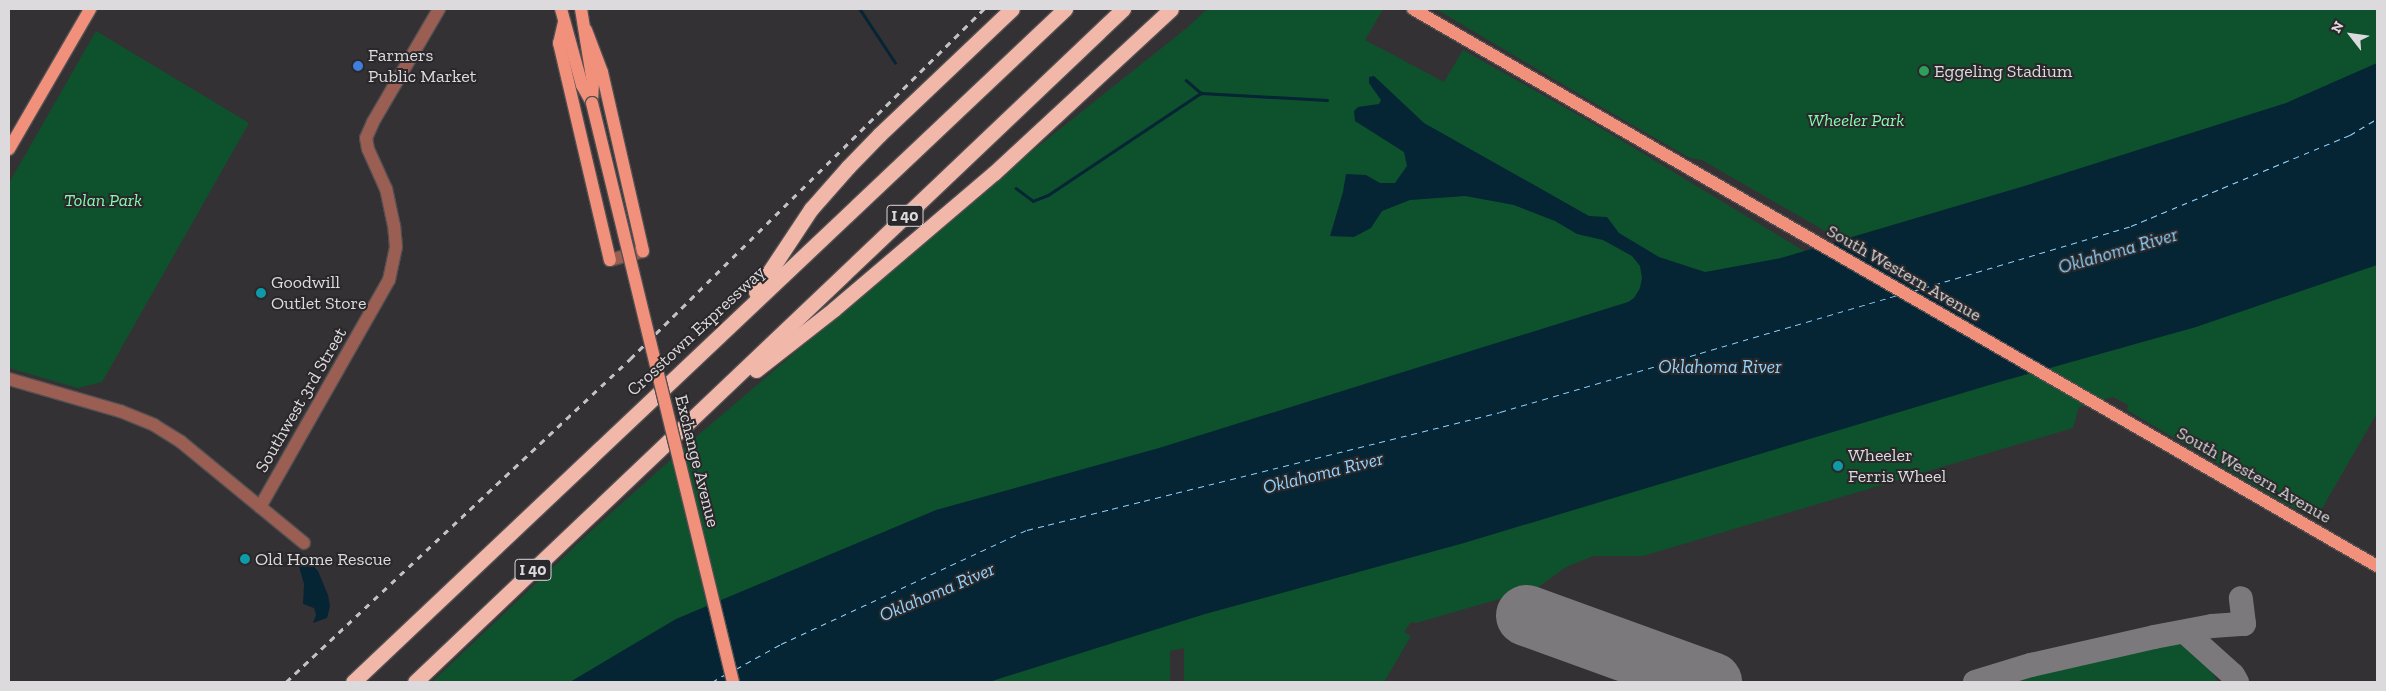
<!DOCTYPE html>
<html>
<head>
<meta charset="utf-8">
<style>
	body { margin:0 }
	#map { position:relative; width:2386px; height:691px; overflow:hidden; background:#343134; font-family:"Zilla Slab",serif }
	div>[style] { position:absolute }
	.green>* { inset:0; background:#0d522d }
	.water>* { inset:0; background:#052434 }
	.stream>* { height:2.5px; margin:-1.25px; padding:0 1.25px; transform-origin:1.25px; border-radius:1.25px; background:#052434 }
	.ferry>* { height:1px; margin-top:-0.5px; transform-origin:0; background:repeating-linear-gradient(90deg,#92d4fe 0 6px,transparent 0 11px) }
	.taxiway>* { height:24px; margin:-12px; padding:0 12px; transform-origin:12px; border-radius:12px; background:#7c797c }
	.runway>* { height:61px; margin:-30.5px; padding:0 30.5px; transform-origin:30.5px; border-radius:30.5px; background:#7c797c }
	.roads { filter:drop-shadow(1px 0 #524f52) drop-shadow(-1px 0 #524f52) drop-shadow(0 1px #524f52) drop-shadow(0 -1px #524f52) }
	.minor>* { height:12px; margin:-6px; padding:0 6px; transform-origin:6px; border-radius:6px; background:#9a5f52 }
	.major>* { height:12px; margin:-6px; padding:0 6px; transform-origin:6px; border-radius:6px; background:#f1917b }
	.highway>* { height:15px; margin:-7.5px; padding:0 7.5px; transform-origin:7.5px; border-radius:7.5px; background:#f1b7a9 }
	.rail>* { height:2.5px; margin-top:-1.25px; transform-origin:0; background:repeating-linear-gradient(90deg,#c3c1c3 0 6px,transparent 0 12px) }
	.bridges { filter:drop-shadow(1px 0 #524f52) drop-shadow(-1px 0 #524f52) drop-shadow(0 1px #524f52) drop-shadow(0 -1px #524f52) }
	.major-bridge>* { height:12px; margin:-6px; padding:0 6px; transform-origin:6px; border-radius:6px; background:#f1917b }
	.dots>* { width:14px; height:14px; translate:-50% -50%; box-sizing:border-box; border:2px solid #2a282a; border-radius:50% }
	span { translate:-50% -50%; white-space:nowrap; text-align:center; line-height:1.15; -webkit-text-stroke:4px #2a282a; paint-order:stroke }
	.shield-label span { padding:1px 4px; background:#2a282a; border:1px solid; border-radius:4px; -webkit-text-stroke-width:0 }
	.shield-label { font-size:16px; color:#dcdadc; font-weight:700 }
	.poi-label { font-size:18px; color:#dcdadc }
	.left { translate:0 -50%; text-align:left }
	.park-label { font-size:18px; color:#85faaf; font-style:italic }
	.street-label { font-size:18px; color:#dcdadc }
	.water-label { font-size:19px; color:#92d4fe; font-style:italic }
	.frame { position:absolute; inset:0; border:10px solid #dcdadc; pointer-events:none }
	.north { position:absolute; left:2326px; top:10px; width:50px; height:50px; -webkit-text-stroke:4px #2a282a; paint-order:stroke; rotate:300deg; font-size:14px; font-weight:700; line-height:20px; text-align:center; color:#dcdadc }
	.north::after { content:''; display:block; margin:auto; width:18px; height:22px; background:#dcdadc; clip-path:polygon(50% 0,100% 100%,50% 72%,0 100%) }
</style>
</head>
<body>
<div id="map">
	<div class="green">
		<div style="clip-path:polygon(1207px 9px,1383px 9px,1365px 40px,1444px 82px,1463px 50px,1599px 127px,1804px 251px,1841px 240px,1702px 160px,1690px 158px,1591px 101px,1436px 9px,2377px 9px,2377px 413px,2316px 519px,2286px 504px,2127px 410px,2128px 405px,2113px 397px,2079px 407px,2073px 428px,1643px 556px,1593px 556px,1566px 567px,1537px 588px,1416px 623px,1411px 622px,1404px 632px,1411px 636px,1384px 682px,1184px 682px,1184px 648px,1170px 651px,1170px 682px,432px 682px,592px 530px,703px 431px,1011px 168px,1188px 27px)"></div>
		<div style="clip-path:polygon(96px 31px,249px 123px,102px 382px,78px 388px,9px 368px,9px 183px)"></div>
		<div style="clip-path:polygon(2181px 640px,2193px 643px,2218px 682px,2012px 682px,2042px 671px)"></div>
	</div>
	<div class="water">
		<div style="clip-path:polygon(2377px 63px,2377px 265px,2196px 327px,1996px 383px,1464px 543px,1205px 614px,989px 682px,570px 682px,676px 619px,936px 510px,1159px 448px,1628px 302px,1634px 298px,1640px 288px,1642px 278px,1640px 266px,1632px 256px,1603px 240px,1577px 234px,1555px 221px,1514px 205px,1465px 196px,1410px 200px,1382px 211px,1371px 228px,1354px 237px,1330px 236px,1343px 192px,1346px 174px,1366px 175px,1380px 183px,1395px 183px,1407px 166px,1404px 152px,1355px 121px,1354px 111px,1358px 107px,1379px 104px,1381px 100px,1369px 83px,1369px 77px,1374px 76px,1424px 123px,1589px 216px,1607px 217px,1619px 233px,1659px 257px,1705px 272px,1781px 258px,2021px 187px,2286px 103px)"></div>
		<div style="clip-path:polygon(302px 554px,318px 571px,328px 595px,330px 606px,327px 618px,313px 623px,316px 615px,314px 608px,303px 604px,304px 584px,297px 559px)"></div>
	</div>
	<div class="stream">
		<div style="left:860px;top:9px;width:64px;rotate:56.6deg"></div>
		<div style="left:1186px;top:80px;width:20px;rotate:41deg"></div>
		<div style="left:1201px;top:93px;width:126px;rotate:3.2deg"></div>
		<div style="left:1016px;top:188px;width:21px;rotate:37deg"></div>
		<div style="left:1033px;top:201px;width:16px;rotate:-22deg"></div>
		<div style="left:1048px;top:195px;width:184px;rotate:-33.7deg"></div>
	</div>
	<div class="ferry">
		<div style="left:1913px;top:291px;width:227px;rotate:-16.6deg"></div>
		<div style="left:2131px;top:226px;width:237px;rotate:-22.6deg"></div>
		<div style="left:2350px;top:135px;width:31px;rotate:-31deg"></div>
		<div style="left:736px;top:669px;width:51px;rotate:-29.1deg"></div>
		<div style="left:781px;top:644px;width:271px;rotate:-24.9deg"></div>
		<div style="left:1027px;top:530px;width:487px;rotate:-14deg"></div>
		<div style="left:1500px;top:412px;width:414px;rotate:-16.4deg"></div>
		<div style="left:712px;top:682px;width:14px;rotate:-30deg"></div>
	</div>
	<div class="taxiway">
		<div style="left:2185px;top:632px;width:64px;rotate:41.9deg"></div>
		<div style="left:2233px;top:675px;width:8px;rotate:60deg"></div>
		<div style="left:1975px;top:682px;width:59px;rotate:-16.9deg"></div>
		<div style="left:2031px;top:665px;width:126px;rotate:-12.8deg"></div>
		<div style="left:2154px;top:637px;width:59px;rotate:-10.7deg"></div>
		<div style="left:2212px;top:626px;width:32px;rotate:-4deg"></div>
		<div style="left:2244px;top:624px;width:26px;rotate:-97deg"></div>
	</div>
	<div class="runway">
		<div style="left:1526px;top:615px;width:197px;rotate:19.9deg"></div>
	</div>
	<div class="roads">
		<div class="minor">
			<div style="left:610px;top:260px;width:34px;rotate:-15deg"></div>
			<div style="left:9px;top:379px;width:116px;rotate:16.1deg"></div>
			<div style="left:120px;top:411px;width:37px;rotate:22deg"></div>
			<div style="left:154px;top:425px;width:32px;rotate:32deg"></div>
			<div style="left:181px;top:442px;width:159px;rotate:39.4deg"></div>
			<div style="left:260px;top:507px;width:261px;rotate:-60.4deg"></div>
			<div style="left:389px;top:280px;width:34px;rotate:-78deg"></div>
			<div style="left:396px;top:247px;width:21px;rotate:-95deg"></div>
			<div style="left:394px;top:226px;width:38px;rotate:-102deg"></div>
			<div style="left:386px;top:189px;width:44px;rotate:-114.2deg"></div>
			<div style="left:368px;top:149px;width:11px;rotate:-100deg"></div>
			<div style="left:366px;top:138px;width:17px;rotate:-66deg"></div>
			<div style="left:373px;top:122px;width:131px;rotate:-59.7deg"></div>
		</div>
		<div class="major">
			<div style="left:561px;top:9px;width:79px;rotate:74.6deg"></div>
			<div style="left:582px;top:85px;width:21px;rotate:61deg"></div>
			<div style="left:581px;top:9px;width:75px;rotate:80.8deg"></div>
			<div style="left:593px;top:83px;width:20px;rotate:93deg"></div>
			<div style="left:1413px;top:9px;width:1113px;rotate:30.02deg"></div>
			<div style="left:564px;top:22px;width:22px;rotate:103deg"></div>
			<div style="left:559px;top:43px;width:223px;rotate:76.8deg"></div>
			<div style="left:586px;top:30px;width:45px;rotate:69.1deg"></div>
			<div style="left:602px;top:72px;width:184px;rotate:77.1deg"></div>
			<div style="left:9px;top:149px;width:162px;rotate:-59.9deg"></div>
		</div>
		<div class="highway">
			<div style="left:756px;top:292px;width:100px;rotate:-56.5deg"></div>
			<div style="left:811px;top:209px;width:56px;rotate:-48.6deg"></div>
			<div style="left:848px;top:167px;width:45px;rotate:-45.9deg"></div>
			<div style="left:879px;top:135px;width:183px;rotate:-43.5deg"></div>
			<div style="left:756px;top:370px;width:99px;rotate:-38deg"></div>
			<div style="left:834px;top:309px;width:210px;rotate:-40.4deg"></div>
			<div style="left:994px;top:173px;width:241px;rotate:-42.8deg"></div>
			<div style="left:353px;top:682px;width:980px;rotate:-43.39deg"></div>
			<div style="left:415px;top:682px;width:977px;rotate:-43.55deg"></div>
		</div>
	</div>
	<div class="rail">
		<div style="left:286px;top:682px;width:472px;rotate:-43.2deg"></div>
		<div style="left:630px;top:359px;width:498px;rotate:-44.7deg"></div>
	</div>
	<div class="bridges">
		<div class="major-bridge">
			<div style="left:592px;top:103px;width:596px;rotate:76.31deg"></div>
		</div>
	</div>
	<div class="dots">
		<div style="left:358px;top:66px;background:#3f7fe0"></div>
		<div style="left:1924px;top:71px;background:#2e9e5b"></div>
		<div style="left:261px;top:293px;background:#0f9aa8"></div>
		<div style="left:1838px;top:466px;background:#0f9aa8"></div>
		<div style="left:245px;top:559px;background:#0f9aa8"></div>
	</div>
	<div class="shield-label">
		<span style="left:905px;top:216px">I 40</span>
		<span style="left:533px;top:570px">I 40</span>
	</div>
	<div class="poi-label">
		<span class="left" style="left:368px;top:66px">Farmers<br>Public Market</span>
		<span class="left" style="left:1934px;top:71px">Eggeling Stadium</span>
		<span class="left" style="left:271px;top:293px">Goodwill<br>Outlet Store</span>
		<span class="left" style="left:1848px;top:466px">Wheeler<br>Ferris Wheel</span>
		<span class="left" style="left:255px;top:559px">Old Home Rescue</span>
	</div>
	<div class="park-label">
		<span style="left:1856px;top:120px">Wheeler Park</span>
		<span style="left:103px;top:200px">Tolan Park</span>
	</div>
	<div class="street-label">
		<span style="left:1904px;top:273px;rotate:30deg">South Western Avenue</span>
		<span style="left:696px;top:331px;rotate:-43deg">Crosstown Expressway</span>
		<span style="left:301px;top:400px;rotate:-60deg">Southwest 3rd Street</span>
		<span style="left:697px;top:461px;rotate:76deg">Exchange Avenue</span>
		<span style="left:2254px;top:475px;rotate:30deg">South Western Avenue</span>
	</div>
	<div class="water-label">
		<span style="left:2118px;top:251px;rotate:-16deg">Oklahoma River</span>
		<span style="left:1720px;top:367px">Oklahoma River</span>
		<span style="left:1323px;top:473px;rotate:-14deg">Oklahoma River</span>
		<span style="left:937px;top:592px;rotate:-23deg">Oklahoma River</span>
	</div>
	<div class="frame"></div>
	<div class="north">N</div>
</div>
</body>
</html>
